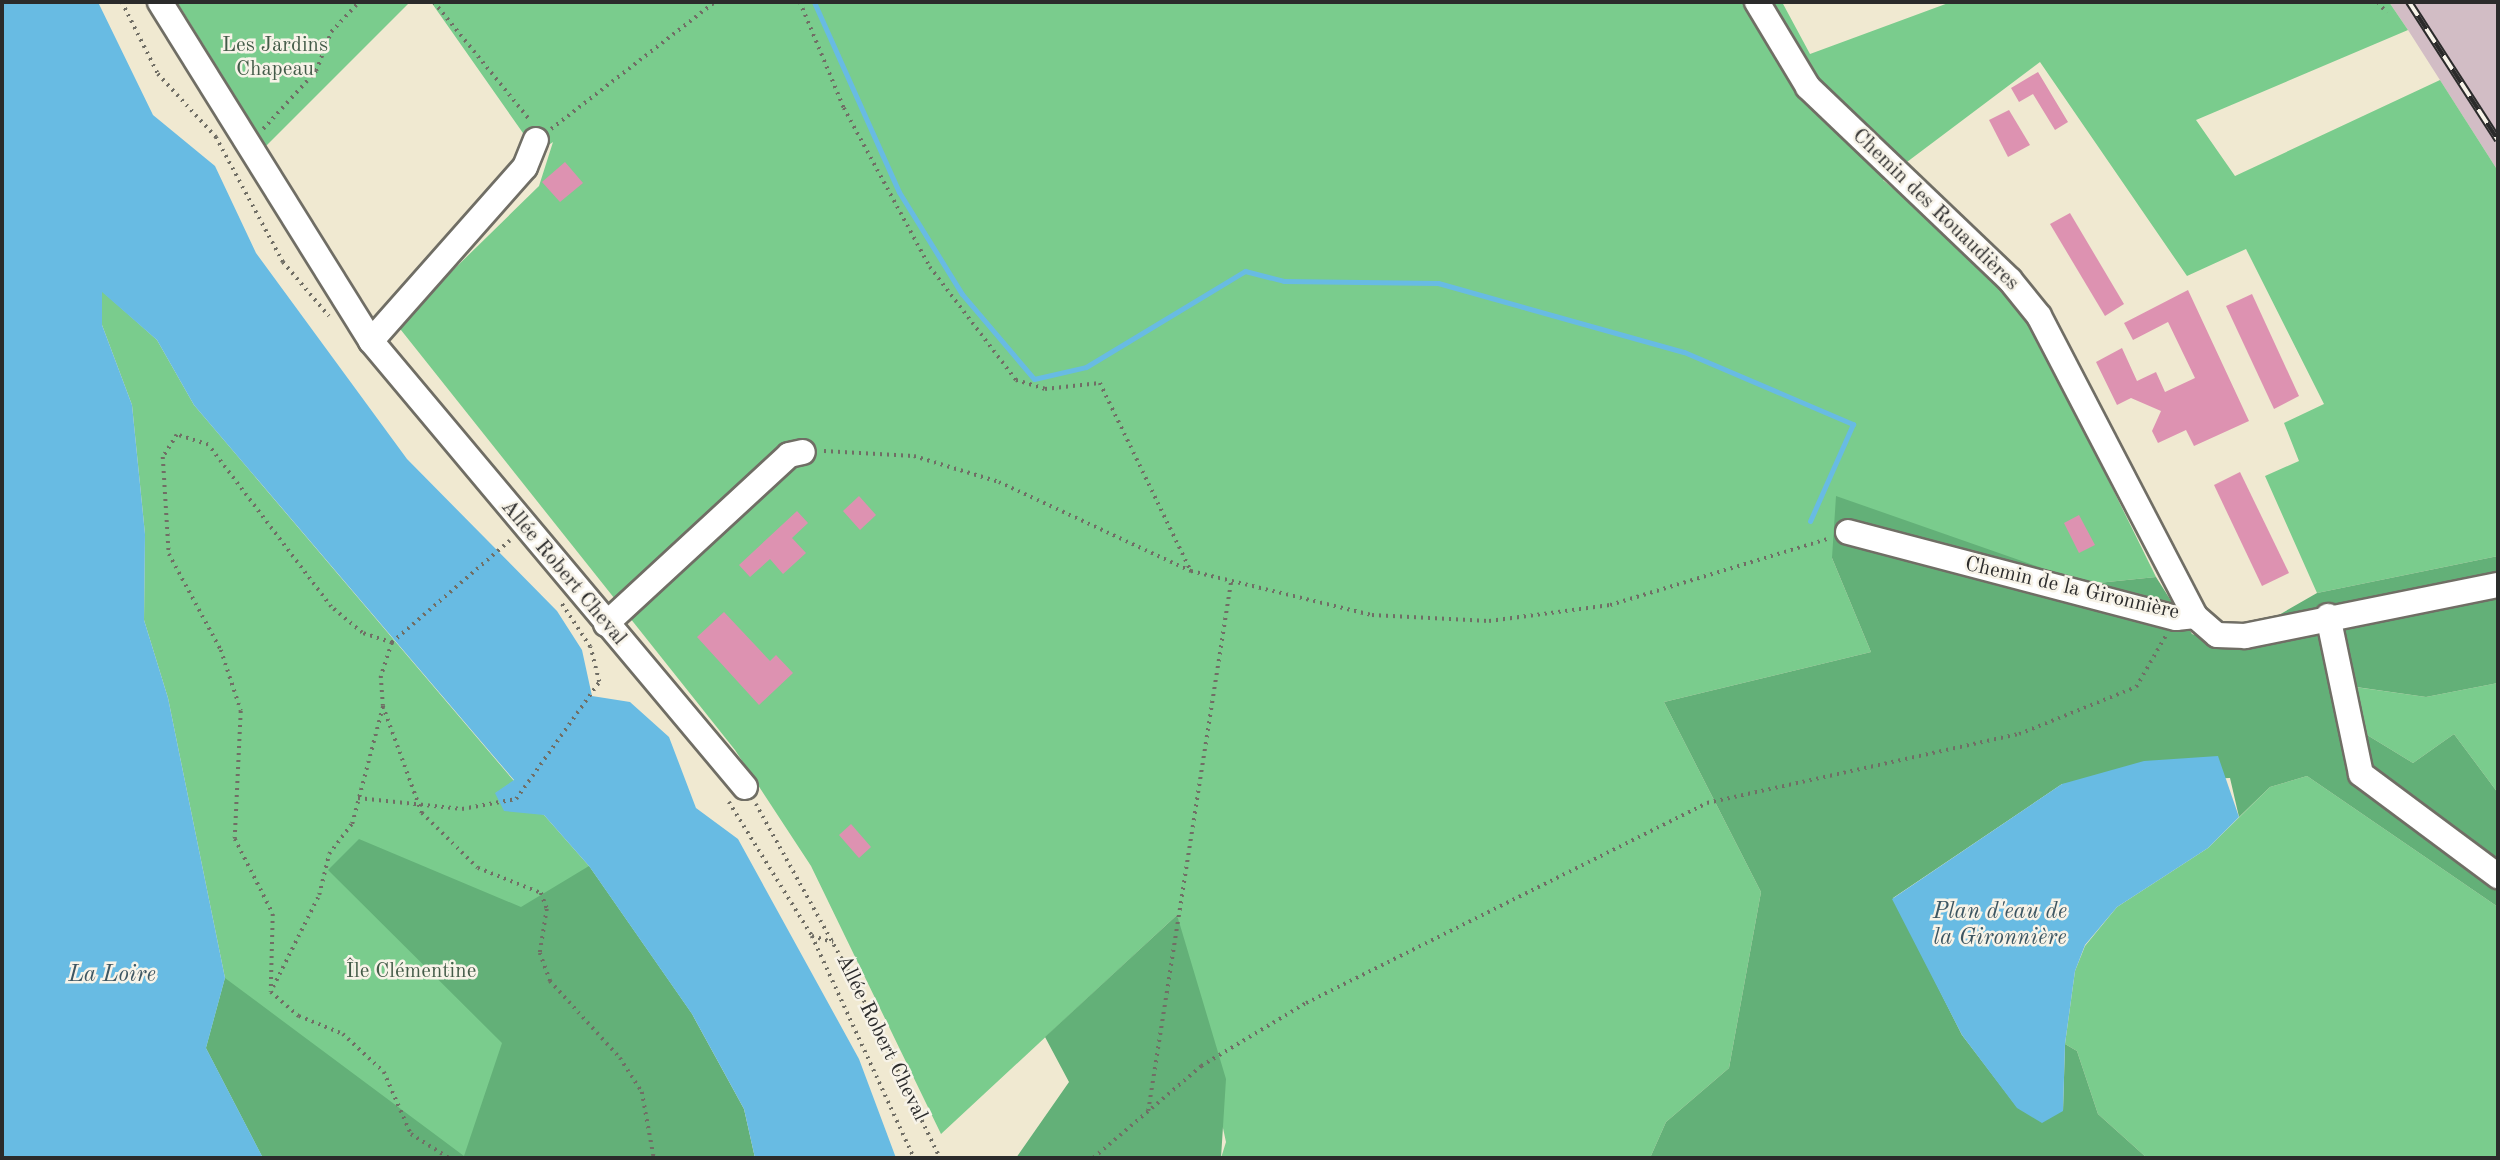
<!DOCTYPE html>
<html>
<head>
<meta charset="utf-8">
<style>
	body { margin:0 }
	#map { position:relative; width:2500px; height:1160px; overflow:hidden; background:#f0e9d1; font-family:"Old Standard TT",serif }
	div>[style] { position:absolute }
	.industrial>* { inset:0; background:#d2bdc5 }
	.green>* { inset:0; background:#7acc8d }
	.forest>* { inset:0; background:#63b078 }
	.water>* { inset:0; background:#68bbe3 }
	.stream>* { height:5px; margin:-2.5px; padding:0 2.5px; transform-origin:2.5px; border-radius:2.5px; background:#68bbe3 }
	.building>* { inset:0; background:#dd92b1 }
	.path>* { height:3.5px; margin-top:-1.75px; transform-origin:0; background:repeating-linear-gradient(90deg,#706e65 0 2px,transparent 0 7px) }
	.roads { filter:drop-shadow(2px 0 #706e65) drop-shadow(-2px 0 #706e65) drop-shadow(0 2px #706e65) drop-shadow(0 -2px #706e65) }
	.minor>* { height:24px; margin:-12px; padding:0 12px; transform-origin:12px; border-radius:12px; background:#fff }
	.rail>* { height:8px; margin-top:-4px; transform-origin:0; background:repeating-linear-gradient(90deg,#f7f3e8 0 16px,#2b2b2b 0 32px); box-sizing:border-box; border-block:2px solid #2b2b2b }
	span { translate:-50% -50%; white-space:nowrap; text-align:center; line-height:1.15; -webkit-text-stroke:5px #f7f3e8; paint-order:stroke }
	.park-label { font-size:21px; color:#435b48 }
	.street-label { font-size:21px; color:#2b2b2b }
	.water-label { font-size:23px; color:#3d5662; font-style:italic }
	.frame { position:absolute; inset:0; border:4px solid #2b2b2b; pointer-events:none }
</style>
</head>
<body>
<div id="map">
	<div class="industrial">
		<div style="clip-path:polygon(2389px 2px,2498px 2px,2498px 171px,2408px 30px)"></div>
	</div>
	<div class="green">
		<div style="clip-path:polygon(177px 2px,410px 2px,266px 146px)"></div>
		<div style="clip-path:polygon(431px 2px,1782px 2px,1810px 54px,1951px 2px,2389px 2px,2408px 30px,2196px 120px,2235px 176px,2440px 80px,2498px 171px,2498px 556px,2317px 593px,2265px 476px,2299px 461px,2284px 423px,2324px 404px,2246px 249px,2187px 276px,2040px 62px,1883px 180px,1959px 243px,2035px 331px,2156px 577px,2088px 584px,1832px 558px,1871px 652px,1664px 702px,1761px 892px,1729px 1068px,1666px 1122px,1650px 1158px,1221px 1158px,1226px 1142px,1177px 915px,941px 1134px,811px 866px,735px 750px,397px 325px,539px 186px,553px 142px,537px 153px)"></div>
		<div style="clip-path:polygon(102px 291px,157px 340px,194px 405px,514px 781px,496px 793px,544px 815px,589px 866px,692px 1014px,755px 1158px,263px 1158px,206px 1048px,225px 978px,168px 698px,144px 620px,145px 534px,132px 405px,102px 325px)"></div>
		<div style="clip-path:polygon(2498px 683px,2498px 793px,2454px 734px,2413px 763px,2354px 727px,2348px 686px,2426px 697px)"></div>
		<div style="clip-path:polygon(2307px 776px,2498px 907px,2498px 1158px,2147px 1158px,2098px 1114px,2077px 1051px,2065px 1044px,2075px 971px,2085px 946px,2117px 907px,2208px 848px,2270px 787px)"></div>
	</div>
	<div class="forest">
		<div style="clip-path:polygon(1836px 496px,2088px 584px,2156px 577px,2192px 634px,2225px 646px,2317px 593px,2498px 556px,2498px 683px,2426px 697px,2349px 686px,2354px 727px,2413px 763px,2454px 734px,2498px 793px,2498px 907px,2307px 776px,2270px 787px,2239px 817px,2230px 778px,2062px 784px,1893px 898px,1962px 1035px,2017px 1107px,2063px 1111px,2065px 1044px,2077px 1051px,2098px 1114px,2147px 1158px,1650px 1158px,1666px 1122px,1729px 1068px,1761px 892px,1664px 702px,1871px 652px,1832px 558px)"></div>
		<div style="clip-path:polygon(359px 839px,521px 907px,589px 866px,692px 1014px,744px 1109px,755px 1158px,263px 1158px,206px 1048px,225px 978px,464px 1156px,502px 1043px,328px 870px)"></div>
		<div style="clip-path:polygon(1177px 915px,1226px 1079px,1221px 1158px,1016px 1158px,1069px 1082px,1045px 1037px)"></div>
	</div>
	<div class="water">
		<div style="clip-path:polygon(2px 2px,98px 2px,153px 115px,215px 166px,256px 253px,407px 459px,557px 611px,582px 650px,592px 696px,630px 702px,669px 737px,696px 808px,738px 839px,859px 1059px,896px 1158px,755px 1158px,744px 1109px,692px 1014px,589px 866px,544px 815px,504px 811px,495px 793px,514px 780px,194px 405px,157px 340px,102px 292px,102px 325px,132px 405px,145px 534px,144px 620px,168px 698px,225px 978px,206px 1048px,263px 1158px,2px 1158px)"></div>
		<div style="clip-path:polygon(2218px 756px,2239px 817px,2208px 848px,2117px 907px,2085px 945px,2075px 971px,2065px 1044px,2063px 1111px,2042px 1123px,2017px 1108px,1962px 1035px,1892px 899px,2062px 784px,2144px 761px)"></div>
	</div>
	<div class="stream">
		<div style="left:814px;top:2px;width:208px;rotate:65.9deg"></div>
		<div style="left:899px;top:192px;width:120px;rotate:58.3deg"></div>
		<div style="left:962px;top:294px;width:111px;rotate:49.7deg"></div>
		<div style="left:1034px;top:379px;width:53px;rotate:-13deg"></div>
		<div style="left:1086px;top:367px;width:186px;rotate:-31.1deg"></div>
		<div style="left:1245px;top:271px;width:40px;rotate:14.4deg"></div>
		<div style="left:1284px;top:281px;width:154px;rotate:0.7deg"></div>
		<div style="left:1438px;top:283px;width:255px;rotate:15.7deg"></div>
		<div style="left:1684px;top:352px;width:184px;rotate:23.1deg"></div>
		<div style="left:1853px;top:424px;width:106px;rotate:113.9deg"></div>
	</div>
	<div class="building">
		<div style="clip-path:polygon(2038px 72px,2068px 122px,2055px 130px,2033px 94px,2019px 102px,2011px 88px)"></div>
		<div style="clip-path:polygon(2009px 110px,2030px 145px,2008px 157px,1989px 120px)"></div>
		<div style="clip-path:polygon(565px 162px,583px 183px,560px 202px,542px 182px)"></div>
		<div style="clip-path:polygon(2070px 213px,2124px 304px,2105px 316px,2050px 224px)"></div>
		<div style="clip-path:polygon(2188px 290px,2249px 421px,2194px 446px,2186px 430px,2158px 443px,2152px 431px,2161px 411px,2131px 398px,2117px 405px,2096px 362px,2122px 348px,2137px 381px,2156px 372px,2165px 392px,2195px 378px,2168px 322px,2133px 340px,2124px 323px)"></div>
		<div style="clip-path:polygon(2252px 294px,2299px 396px,2274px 409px,2226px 306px)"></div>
		<div style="clip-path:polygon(2240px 472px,2289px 573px,2262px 586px,2214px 485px)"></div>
		<div style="clip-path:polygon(859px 496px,876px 515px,860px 530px,843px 511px)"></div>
		<div style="clip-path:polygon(797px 511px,808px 523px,792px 538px,806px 553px,783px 574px,770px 559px,750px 577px,739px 565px)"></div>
		<div style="clip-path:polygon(2079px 515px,2095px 545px,2079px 553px,2064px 523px)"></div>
		<div style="clip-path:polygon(724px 612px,770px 661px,776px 655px,793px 673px,759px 705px,697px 637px)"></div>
		<div style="clip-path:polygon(851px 824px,871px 847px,859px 858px,839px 835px)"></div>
	</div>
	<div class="path">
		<div style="left:122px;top:2px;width:80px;rotate:63.4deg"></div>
		<div style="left:158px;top:74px;width:86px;rotate:47.4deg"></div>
		<div style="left:216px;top:137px;width:142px;rotate:61.8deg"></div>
		<div style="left:283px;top:262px;width:71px;rotate:49.6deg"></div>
		<div style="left:434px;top:2px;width:152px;rotate:50.9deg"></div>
		<div style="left:800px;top:2px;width:115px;rotate:67.5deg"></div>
		<div style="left:844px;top:108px;width:181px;rotate:61.6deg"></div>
		<div style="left:930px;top:267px;width:142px;rotate:52.7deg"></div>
		<div style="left:1016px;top:380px;width:30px;rotate:17deg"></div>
		<div style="left:1045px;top:389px;width:55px;rotate:-6.2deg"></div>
		<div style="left:1100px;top:383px;width:207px;rotate:64.2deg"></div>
		<div style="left:2378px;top:2px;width:14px;rotate:51deg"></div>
		<div style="left:263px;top:129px;width:79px;rotate:-47.6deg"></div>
		<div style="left:316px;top:71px;width:42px;rotate:-69deg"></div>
		<div style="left:331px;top:32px;width:41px;rotate:-47deg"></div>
		<div style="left:551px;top:129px;width:207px;rotate:-37.8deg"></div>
		<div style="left:824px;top:451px;width:90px;rotate:3.2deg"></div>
		<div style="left:914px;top:456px;width:89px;rotate:17deg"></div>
		<div style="left:999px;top:482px;width:212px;rotate:24.9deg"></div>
		<div style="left:1191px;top:571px;width:186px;rotate:13.7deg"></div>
		<div style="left:1372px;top:615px;width:117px;rotate:2.9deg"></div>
		<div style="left:1489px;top:621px;width:122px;rotate:-7.5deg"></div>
		<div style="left:1610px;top:605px;width:230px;rotate:-16.9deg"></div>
		<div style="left:510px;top:541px;width:156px;rotate:139.2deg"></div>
		<div style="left:392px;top:643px;width:35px;rotate:108deg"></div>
		<div style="left:381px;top:676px;width:30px;rotate:86deg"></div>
		<div style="left:383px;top:706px;width:114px;rotate:70deg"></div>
		<div style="left:422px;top:813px;width:78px;rotate:44.5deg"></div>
		<div style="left:478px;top:868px;width:68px;rotate:21.6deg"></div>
		<div style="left:541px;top:893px;width:17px;rotate:69deg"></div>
		<div style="left:547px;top:909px;width:45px;rotate:99deg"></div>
		<div style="left:540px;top:953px;width:30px;rotate:70deg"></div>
		<div style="left:550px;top:981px;width:104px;rotate:47.7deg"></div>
		<div style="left:620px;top:1058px;width:40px;rotate:57.1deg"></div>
		<div style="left:642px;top:1092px;width:67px;rotate:79.7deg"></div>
		<div style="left:392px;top:643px;width:32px;rotate:-162deg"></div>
		<div style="left:362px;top:633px;width:40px;rotate:-140deg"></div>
		<div style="left:331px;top:607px;width:203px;rotate:-127.2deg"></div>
		<div style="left:208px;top:445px;width:33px;rotate:-162deg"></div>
		<div style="left:177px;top:435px;width:26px;rotate:122deg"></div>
		<div style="left:163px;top:457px;width:97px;rotate:86.5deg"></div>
		<div style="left:169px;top:554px;width:109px;rotate:61.6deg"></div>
		<div style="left:221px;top:650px;width:64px;rotate:71.8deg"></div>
		<div style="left:241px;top:711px;width:128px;rotate:92.7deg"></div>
		<div style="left:235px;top:839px;width:84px;rotate:63.1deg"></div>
		<div style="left:273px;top:914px;width:78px;rotate:91.5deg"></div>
		<div style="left:271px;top:992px;width:37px;rotate:41deg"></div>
		<div style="left:299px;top:1016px;width:48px;rotate:22.2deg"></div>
		<div style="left:343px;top:1034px;width:56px;rotate:42.8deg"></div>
		<div style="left:384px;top:1072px;width:68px;rotate:66.5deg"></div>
		<div style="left:411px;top:1134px;width:45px;rotate:32.3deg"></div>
		<div style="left:358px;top:798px;width:105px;rotate:6deg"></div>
		<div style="left:462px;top:809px;width:55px;rotate:-10.5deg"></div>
		<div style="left:516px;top:799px;width:143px;rotate:-54.6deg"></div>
		<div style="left:599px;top:682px;width:36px;rotate:-104deg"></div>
		<div style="left:590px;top:647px;width:53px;rotate:-123.4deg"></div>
		<div style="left:729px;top:802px;width:158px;rotate:58.2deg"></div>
		<div style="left:812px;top:936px;width:244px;rotate:65.3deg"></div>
		<div style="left:756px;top:804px;width:210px;rotate:61deg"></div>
		<div style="left:858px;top:988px;width:189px;rotate:64.2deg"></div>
		<div style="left:812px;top:936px;width:22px;rotate:16deg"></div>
		<div style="left:273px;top:987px;width:103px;rotate:-63.4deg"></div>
		<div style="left:319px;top:895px;width:42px;rotate:-76.3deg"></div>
		<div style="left:329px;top:854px;width:38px;rotate:-53deg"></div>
		<div style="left:352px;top:824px;width:122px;rotate:-75.3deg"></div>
		<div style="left:1148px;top:1111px;width:536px;rotate:-81.1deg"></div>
		<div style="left:1093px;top:1158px;width:142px;rotate:-40.4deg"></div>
		<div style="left:1201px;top:1066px;width:122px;rotate:-31deg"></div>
		<div style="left:1306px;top:1003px;width:448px;rotate:-26.5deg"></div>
		<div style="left:1707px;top:803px;width:320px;rotate:-12.5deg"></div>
		<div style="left:2019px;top:734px;width:126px;rotate:-21.9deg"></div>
		<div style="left:2136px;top:687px;width:60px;rotate:-60deg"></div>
	</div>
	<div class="roads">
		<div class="minor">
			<div style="left:160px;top:2px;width:399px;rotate:58.1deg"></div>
			<div style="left:371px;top:341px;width:582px;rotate:50.02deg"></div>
			<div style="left:1757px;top:2px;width:99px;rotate:59deg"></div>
			<div style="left:1808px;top:87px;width:279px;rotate:43.7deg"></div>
			<div style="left:2010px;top:280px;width:46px;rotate:51.1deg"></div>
			<div style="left:2039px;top:316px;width:338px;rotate:62.5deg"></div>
			<div style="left:371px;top:341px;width:232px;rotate:-48.5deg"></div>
			<div style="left:525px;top:167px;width:29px;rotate:-68deg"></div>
			<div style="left:1848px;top:532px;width:339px;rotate:14.7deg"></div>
			<div style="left:2176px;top:618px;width:19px;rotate:-6deg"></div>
			<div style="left:2195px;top:616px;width:29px;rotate:41deg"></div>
			<div style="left:2217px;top:635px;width:28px;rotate:2deg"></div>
			<div style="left:2245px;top:636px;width:258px;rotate:-11.4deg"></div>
			<div style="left:2328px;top:616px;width:161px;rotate:78.2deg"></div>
			<div style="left:2361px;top:774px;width:171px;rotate:36.7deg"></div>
			<div style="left:606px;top:624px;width:249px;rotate:-42.7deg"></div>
			<div style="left:789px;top:455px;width:14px;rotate:-12deg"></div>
		</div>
	</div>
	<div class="rail">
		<div style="left:2409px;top:2px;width:164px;rotate:57.2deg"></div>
	</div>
	<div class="park-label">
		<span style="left:275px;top:58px">Les Jardins<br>Chapeau</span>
		<span style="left:411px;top:972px">Île Clémentine</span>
	</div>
	<div class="street-label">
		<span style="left:1935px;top:210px;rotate:44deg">Chemin des Rouaudières</span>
		<span style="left:563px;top:573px;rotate:50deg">Allée Robert Cheval</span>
		<span style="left:2072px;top:589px;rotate:13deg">Chemin de la Gironnière</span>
		<span style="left:881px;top:1038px;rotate:64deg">Allée Robert Cheval</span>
	</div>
	<div class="water-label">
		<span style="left:2000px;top:925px">Plan d'eau de<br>la Gironnière</span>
		<span style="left:112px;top:975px">La Loire</span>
	</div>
	<div class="frame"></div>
</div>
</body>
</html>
